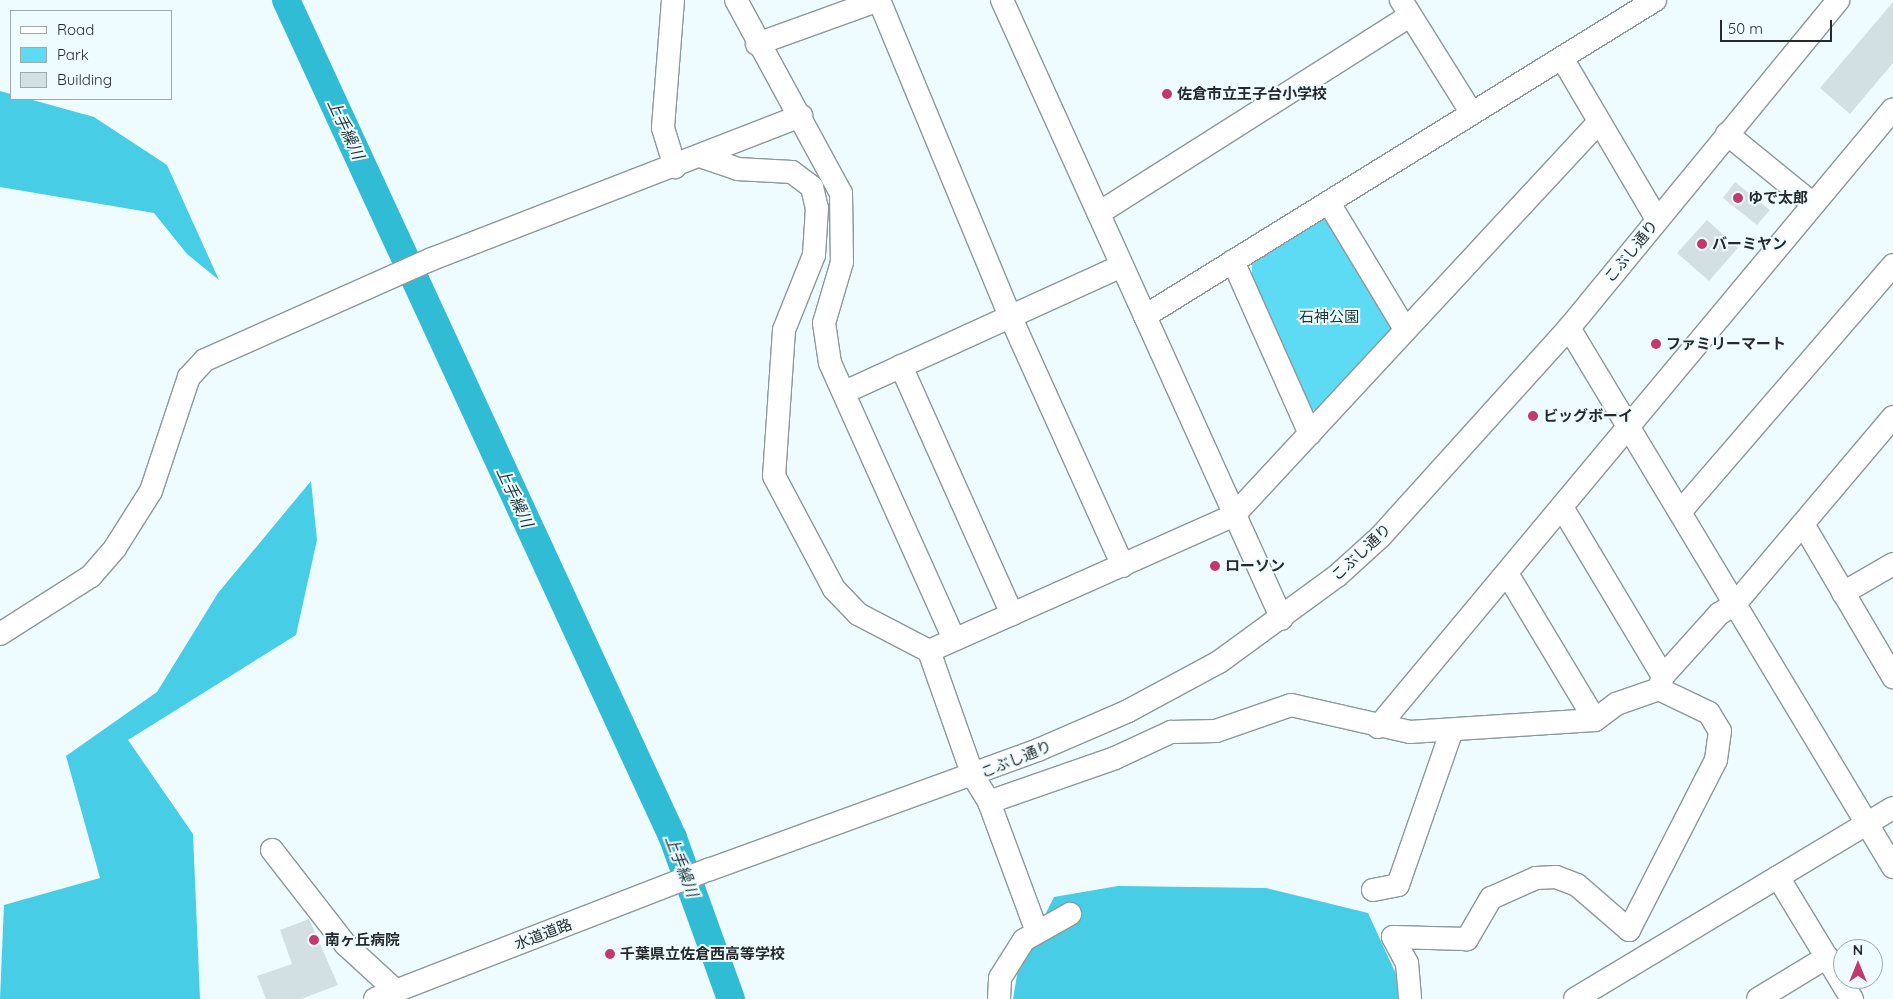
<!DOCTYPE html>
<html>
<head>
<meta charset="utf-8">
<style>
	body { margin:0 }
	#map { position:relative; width:1893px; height:999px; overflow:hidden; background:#effcff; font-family:Quicksand,"Noto Sans JP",sans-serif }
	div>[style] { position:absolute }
	.green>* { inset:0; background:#5ddbf4 }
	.forest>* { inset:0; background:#47cde6 }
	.river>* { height:28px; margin:-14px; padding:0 14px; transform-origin:14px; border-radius:14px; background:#30bcd5 }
	.building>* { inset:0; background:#d3e0e3 }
	.roads { filter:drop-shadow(1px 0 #8c989a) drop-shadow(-1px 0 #8c989a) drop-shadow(0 1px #8c989a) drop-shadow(0 -1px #8c989a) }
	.minor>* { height:22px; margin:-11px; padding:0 11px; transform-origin:11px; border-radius:11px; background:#fff }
	.dots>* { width:14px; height:14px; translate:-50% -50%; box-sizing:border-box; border:2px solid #effcff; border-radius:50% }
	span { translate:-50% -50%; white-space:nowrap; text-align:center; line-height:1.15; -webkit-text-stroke:4px #effcff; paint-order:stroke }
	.poi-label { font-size:15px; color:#262a2c; font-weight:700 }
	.left { translate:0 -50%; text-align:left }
	.street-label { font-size:15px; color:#262a2c }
	.park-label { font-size:15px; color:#20363b }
	.water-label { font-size:16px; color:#1d3438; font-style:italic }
	.legend { position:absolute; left:10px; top:10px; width:162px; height:90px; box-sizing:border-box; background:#effcff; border:1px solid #9fa8ab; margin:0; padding:6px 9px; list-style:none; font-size:15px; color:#262a2c }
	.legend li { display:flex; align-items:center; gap:10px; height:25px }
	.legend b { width:25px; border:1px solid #9fa8ab }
	.north { position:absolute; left:1833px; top:939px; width:50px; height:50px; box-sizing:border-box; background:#effcff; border:1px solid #9fa8ab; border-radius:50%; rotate:0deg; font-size:14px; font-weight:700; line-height:20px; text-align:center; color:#262a2c }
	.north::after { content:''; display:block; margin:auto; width:18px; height:22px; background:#c4396c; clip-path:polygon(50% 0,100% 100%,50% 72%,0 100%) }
	.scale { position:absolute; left:1720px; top:20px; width:112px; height:22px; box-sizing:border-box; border:2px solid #262a2c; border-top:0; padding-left:6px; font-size:15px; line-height:18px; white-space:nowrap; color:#262a2c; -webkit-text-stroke:4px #effcff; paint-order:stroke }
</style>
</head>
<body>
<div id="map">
	<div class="green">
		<div style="clip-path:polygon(1321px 214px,1331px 216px,1396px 326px,1319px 409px,1312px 410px,1252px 278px,1252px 264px,1257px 256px)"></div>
	</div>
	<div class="forest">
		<div style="clip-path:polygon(0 91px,11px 94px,11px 99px,29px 99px,94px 117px,167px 165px,219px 280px,187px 254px,154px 213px,0 187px)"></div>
		<div style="clip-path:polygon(311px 481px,317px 540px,296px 635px,128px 740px,193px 834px,200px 999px,0 999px,4px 905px,100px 878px,66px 756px,157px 692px,218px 593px)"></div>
		<div style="clip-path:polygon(1118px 886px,1266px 888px,1368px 913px,1396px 974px,1398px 999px,1013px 999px,1018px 969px,1054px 897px)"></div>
	</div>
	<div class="river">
		<div style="left:286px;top:0;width:923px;rotate:65.21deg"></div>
		<div style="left:673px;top:838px;width:171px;rotate:70.2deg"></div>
	</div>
	<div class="building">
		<div style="clip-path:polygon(1893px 2px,1893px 63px,1850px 114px,1820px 88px)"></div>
		<div style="clip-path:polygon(1735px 182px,1770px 210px,1757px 225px,1723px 198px)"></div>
		<div style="clip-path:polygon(1707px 220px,1738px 248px,1709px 281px,1677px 253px)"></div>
		<div style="clip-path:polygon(309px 919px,338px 985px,301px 999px,266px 999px,257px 976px,292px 964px,280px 930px)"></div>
	</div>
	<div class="roads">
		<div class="minor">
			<div style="left:673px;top:0;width:128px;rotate:94.5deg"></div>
			<div style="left:663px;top:128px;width:41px;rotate:72.9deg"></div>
			<div style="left:736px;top:0;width:220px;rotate:61.5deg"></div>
			<div style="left:841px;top:193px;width:69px;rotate:89.2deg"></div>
			<div style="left:842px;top:262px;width:64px;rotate:106.4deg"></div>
			<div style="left:824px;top:323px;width:40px;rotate:81.5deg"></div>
			<div style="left:830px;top:363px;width:303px;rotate:65.8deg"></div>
			<div style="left:879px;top:0;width:344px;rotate:67.5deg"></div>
			<div style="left:1011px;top:318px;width:272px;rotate:65.7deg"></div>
			<div style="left:1002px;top:0;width:679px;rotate:65.66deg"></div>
			<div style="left:1401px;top:0;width:132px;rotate:58deg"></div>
			<div style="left:757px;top:44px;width:130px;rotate:-19.8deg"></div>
			<div style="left:1562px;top:58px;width:187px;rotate:59.5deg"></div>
			<div style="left:1727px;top:134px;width:111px;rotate:39.1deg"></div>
			<div style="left:703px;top:157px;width:36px;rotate:19deg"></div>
			<div style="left:737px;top:169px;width:55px;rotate:3.1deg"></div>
			<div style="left:792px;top:172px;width:25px;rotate:37deg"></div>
			<div style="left:812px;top:187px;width:22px;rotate:77deg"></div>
			<div style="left:817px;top:208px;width:47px;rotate:93.7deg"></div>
			<div style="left:814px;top:255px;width:81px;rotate:111.8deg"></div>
			<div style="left:784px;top:330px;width:146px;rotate:93.9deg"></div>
			<div style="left:774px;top:476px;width:128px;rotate:62deg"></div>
			<div style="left:834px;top:589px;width:35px;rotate:46deg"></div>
			<div style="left:858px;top:614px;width:80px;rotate:27.5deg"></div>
			<div style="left:929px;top:651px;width:133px;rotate:70.6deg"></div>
			<div style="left:973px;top:776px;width:31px;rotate:58deg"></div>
			<div style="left:989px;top:802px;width:135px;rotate:69.7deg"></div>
			<div style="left:1329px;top:203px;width:147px;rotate:58.9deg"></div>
			<div style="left:1099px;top:213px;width:368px;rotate:-32.4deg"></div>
			<div style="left:1233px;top:261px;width:189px;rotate:66deg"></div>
			<div style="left:1145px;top:316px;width:600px;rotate:-31.78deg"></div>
			<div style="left:1569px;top:328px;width:629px;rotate:58.99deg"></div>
			<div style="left:901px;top:366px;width:272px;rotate:65.9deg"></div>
			<div style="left:845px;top:392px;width:304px;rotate:-24.5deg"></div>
			<div style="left:1563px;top:509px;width:195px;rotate:59.1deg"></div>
			<div style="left:1680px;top:512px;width:326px;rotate:-49.2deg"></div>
			<div style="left:1803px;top:524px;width:178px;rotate:59.5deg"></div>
			<div style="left:1508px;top:575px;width:169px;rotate:59deg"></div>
			<div style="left:1843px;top:593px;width:58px;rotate:-30.1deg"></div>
			<div style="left:0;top:634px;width:108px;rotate:-32.5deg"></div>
			<div style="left:91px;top:576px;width:37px;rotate:-49deg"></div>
			<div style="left:115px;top:548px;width:67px;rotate:-57.7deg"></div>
			<div style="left:151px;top:491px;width:120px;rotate:-71.6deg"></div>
			<div style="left:189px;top:377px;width:23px;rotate:-47deg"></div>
			<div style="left:205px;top:360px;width:248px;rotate:-24deg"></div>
			<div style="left:432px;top:259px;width:396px;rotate:-21.2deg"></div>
			<div style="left:929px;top:651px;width:334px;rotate:-24deg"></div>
			<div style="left:1234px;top:515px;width:536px;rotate:-47.12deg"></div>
			<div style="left:1659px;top:689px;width:14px;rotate:-73deg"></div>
			<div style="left:1663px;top:676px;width:84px;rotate:-47.9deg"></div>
			<div style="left:1719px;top:614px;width:19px;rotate:-32deg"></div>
			<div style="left:1735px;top:604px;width:245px;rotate:-49.8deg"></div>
			<div style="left:1378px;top:727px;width:804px;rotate:-50.19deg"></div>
			<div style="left:989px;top:802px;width:133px;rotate:-19.2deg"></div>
			<div style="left:1115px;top:758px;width:62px;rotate:-24.9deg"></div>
			<div style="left:1171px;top:732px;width:45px;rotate:-1.3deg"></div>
			<div style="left:1216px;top:731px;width:79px;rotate:-19.1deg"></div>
			<div style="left:1291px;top:705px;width:122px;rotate:12.8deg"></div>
			<div style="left:1410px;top:732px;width:185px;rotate:-3.7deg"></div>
			<div style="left:1595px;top:720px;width:26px;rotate:-37deg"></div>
			<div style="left:1616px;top:704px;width:46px;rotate:-19.2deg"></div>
			<div style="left:1659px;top:689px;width:55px;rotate:25.6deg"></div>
			<div style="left:1709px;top:713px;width:21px;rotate:59deg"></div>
			<div style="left:1720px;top:731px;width:29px;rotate:98deg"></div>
			<div style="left:1716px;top:760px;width:191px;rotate:117.1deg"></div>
			<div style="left:1629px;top:930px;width:69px;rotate:-139.1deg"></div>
			<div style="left:1577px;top:885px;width:22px;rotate:-159deg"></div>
			<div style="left:1556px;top:877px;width:20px;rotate:177deg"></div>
			<div style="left:1536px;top:878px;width:49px;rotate:156deg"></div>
			<div style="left:1491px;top:898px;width:48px;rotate:120.3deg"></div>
			<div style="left:1467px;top:939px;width:74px;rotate:-178.5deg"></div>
			<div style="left:272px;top:850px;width:120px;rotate:52.1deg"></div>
			<div style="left:346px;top:945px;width:68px;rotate:42.6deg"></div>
			<div style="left:1778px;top:877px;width:143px;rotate:58.8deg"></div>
			<div style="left:1373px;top:890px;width:25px;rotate:-11deg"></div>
			<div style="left:1398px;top:885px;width:161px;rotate:-70.8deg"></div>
			<div style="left:1393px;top:937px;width:30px;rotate:62deg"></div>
			<div style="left:1407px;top:963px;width:36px;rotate:85deg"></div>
			<div style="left:375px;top:999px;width:360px;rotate:-21.2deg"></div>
			<div style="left:711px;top:869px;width:348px;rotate:-20deg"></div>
			<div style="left:1038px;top:750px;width:98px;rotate:-23.4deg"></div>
			<div style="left:1128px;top:711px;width:103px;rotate:-28.3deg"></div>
			<div style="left:1219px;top:662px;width:146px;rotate:-36.1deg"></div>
			<div style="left:1337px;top:576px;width:59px;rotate:-42.3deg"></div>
			<div style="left:1381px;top:536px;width:280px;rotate:-47.9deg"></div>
			<div style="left:1569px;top:328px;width:424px;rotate:-50.6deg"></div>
			<div style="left:999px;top:999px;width:21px;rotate:-87deg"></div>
			<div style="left:1000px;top:978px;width:45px;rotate:-57.7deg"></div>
			<div style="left:1024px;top:940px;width:53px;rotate:-29.5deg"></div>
			<div style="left:1575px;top:999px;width:371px;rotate:-31deg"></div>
			<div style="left:1758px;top:999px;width:81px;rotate:-31.3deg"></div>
		</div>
	</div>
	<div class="dots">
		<div style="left:1167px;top:94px;background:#c4396c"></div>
		<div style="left:1738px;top:198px;background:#c4396c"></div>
		<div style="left:1702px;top:244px;background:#c4396c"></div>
		<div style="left:1656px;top:344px;background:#c4396c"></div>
		<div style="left:1533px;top:416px;background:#c4396c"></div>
		<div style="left:1215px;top:566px;background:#c4396c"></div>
		<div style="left:314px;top:940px;background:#c4396c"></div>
		<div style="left:610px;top:954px;background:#c4396c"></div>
	</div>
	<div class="poi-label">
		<span class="left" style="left:1177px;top:94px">佐倉市立王子台小学校</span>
		<span class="left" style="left:1748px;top:198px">ゆで太郎</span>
		<span class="left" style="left:1712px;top:244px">バーミヤン</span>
		<span class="left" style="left:1666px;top:344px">ファミリーマート</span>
		<span class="left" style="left:1543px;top:416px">ビッグボーイ</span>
		<span class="left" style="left:1225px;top:566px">ローソン</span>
		<span class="left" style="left:325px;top:940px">南ヶ丘病院</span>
		<span class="left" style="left:620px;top:954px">千葉県立佐倉西高等学校</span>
	</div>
	<div class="street-label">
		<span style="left:1631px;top:251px;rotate:-51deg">こぶし通り</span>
		<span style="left:1361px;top:552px;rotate:-43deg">こぶし通り</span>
		<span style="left:1016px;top:759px;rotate:-22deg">こぶし通り</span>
		<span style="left:543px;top:934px;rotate:-21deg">水道道路</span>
	</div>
	<div class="park-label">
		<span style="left:1329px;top:317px">石神公園</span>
	</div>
	<div class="water-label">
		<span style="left:346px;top:129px;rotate:65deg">上手繰川</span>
		<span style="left:515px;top:497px;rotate:65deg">上手繰川</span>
		<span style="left:682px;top:866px;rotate:69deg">上手繰川</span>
	</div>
	<ul class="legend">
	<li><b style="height:6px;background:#fff"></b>Road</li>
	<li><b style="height:14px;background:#5ddbf4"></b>Park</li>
	<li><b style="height:14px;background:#d3e0e3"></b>Building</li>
	</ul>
	<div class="north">N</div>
	<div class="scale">50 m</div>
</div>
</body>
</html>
